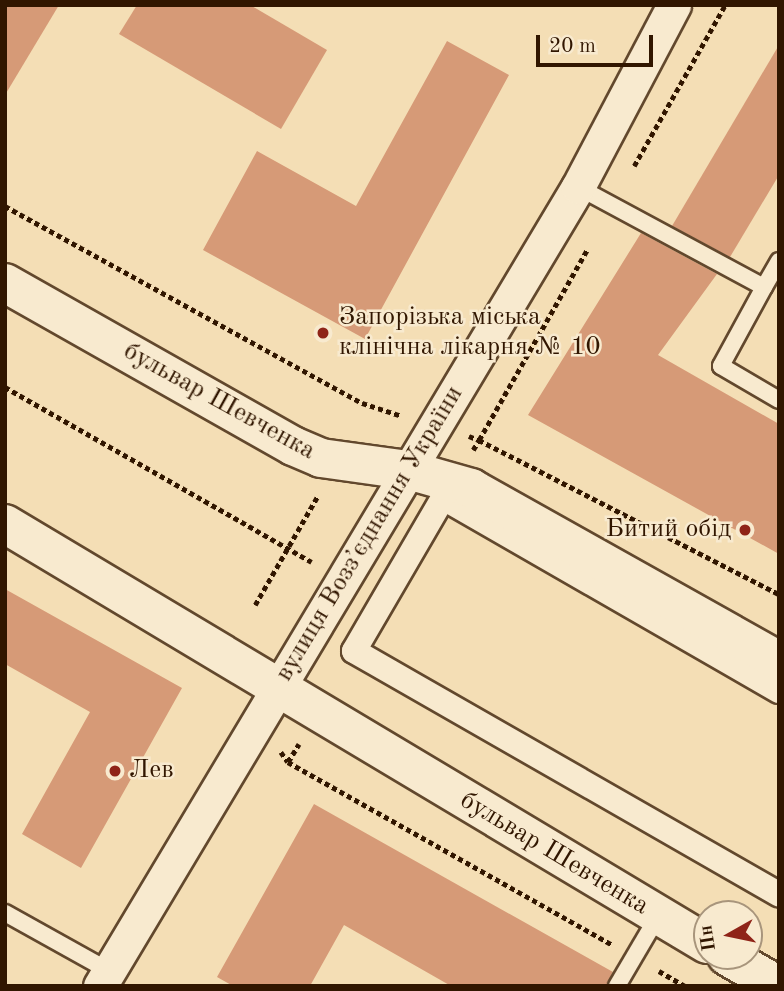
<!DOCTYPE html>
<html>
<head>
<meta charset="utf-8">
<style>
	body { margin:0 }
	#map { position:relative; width:784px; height:991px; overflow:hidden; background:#f4deb5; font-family:"Old Standard TT",serif }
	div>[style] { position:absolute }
	.building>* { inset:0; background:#d69a77 }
	.path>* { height:4.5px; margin-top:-2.25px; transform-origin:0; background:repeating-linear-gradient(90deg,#311600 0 5px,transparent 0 8.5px) }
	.roads { filter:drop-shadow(2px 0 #62482d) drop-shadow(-2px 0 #62482d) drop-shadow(0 2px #62482d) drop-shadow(0 -2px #62482d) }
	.service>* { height:16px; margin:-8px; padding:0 8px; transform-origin:8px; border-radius:8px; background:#f8eacf }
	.pedestrian>* { height:24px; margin:-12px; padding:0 12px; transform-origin:12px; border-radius:12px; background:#f8eacf }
	.minor>* { height:33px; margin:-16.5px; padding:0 16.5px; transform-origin:16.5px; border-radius:16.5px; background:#f8eacf }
	.tertiary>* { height:38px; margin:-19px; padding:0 19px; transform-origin:19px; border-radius:19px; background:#f8eacf }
	.dots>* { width:19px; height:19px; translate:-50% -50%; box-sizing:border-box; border:4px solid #f8eacf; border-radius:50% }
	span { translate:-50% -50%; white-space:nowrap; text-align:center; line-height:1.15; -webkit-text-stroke:5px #f8eacf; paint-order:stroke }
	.poi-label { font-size:26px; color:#311600 }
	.left { translate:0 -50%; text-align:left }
	.right { translate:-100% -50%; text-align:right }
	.street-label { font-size:26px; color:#311600 }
	.frame { position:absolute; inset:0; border:7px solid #311600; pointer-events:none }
	.north { position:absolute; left:693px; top:900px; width:70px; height:70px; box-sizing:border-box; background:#f8eacf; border:2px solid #a8957c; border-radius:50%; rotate:261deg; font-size:19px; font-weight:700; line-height:28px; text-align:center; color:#311600 }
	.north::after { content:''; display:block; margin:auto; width:24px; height:32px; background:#8f2418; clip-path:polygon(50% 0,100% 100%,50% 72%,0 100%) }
	.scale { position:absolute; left:536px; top:35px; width:117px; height:32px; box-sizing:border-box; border:4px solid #311600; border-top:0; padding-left:9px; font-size:21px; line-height:24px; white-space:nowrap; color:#311600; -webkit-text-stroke:5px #f8eacf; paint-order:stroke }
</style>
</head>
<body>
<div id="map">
	<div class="building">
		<div style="clip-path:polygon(5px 5px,59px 5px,5px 95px)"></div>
		<div style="clip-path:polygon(137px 5px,250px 5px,327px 50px,281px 129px,119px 34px)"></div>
		<div style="clip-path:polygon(447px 41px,509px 75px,365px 339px,203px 250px,257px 151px,356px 206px)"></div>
		<div style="clip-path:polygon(779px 45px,779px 175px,730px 257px,672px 226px)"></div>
		<div style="clip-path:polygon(641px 233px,717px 274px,658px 355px,779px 424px,779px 554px,528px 415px)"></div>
		<div style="clip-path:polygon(5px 589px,182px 688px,81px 868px,22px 834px,90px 712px,5px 664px)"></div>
		<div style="clip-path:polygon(314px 804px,613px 972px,607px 986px,451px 986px,344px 925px,310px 986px,233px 986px,217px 977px)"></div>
	</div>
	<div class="path">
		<div style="left:634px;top:166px;width:185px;rotate:-60.5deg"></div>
		<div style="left:5px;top:206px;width:408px;rotate:28.9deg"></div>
		<div style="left:362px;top:403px;width:40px;rotate:18deg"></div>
		<div style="left:5px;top:387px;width:353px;rotate:29.7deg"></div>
		<div style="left:469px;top:436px;width:11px;rotate:22deg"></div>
		<div style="left:479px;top:440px;width:219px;rotate:-60.4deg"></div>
		<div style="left:473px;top:450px;width:12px;rotate:-59deg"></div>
		<div style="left:479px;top:440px;width:337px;rotate:27.2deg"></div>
		<div style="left:255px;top:605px;width:125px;rotate:-60.1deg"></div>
		<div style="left:281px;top:752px;width:12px;rotate:55deg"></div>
		<div style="left:288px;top:762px;width:371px;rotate:29.4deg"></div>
		<div style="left:288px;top:762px;width:21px;rotate:-59deg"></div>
		<div style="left:659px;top:971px;width:30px;rotate:30deg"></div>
	</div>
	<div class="roads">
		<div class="service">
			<div style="left:578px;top:187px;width:211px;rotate:28.3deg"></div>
			<div style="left:764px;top:287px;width:90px;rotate:118.6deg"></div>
			<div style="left:721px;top:366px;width:67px;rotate:30.4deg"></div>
			<div style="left:764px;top:287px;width:30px;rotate:-60deg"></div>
			<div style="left:5px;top:913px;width:119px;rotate:29.1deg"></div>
			<div style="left:617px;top:986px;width:81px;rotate:-59.6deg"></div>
		</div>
		<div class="pedestrian">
			<div style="left:779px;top:691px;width:387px;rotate:-150.1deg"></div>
			<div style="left:443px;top:498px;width:177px;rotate:120.2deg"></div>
			<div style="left:354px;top:651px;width:490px;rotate:29.8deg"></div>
		</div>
		<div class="minor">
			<div style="left:100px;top:986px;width:931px;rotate:-59.11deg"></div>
			<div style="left:578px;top:187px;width:206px;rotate:-62.2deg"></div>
		</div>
		<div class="tertiary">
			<div style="left:5px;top:283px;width:331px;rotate:29.5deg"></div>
			<div style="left:293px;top:446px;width:30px;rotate:23deg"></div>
			<div style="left:321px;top:458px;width:88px;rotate:7.9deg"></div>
			<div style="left:408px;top:470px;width:66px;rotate:15.9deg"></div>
			<div style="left:471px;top:488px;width:353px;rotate:29.3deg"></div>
			<div style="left:5px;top:524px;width:818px;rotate:30.89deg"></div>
			<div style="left:727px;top:956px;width:60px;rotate:30deg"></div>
		</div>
	</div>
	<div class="dots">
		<div style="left:323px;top:333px;background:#8f2418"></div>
		<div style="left:745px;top:530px;background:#8f2418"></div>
		<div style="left:115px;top:771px;background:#8f2418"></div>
	</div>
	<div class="poi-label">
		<span class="left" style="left:339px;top:333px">Запорізька міська<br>клінічна лікарня № 10</span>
		<span class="right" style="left:731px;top:530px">Битий обід</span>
		<span class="left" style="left:129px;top:771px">Лев</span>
	</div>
	<div class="street-label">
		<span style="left:219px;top:402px;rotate:29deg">бульвар Шевченка</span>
		<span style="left:370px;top:534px;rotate:-59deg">вулиця Воззʼєднання України</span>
		<span style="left:554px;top:854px;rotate:31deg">бульвар Шевченка</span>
	</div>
	<div class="frame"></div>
	<div class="north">Пн</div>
	<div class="scale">20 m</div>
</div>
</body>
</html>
